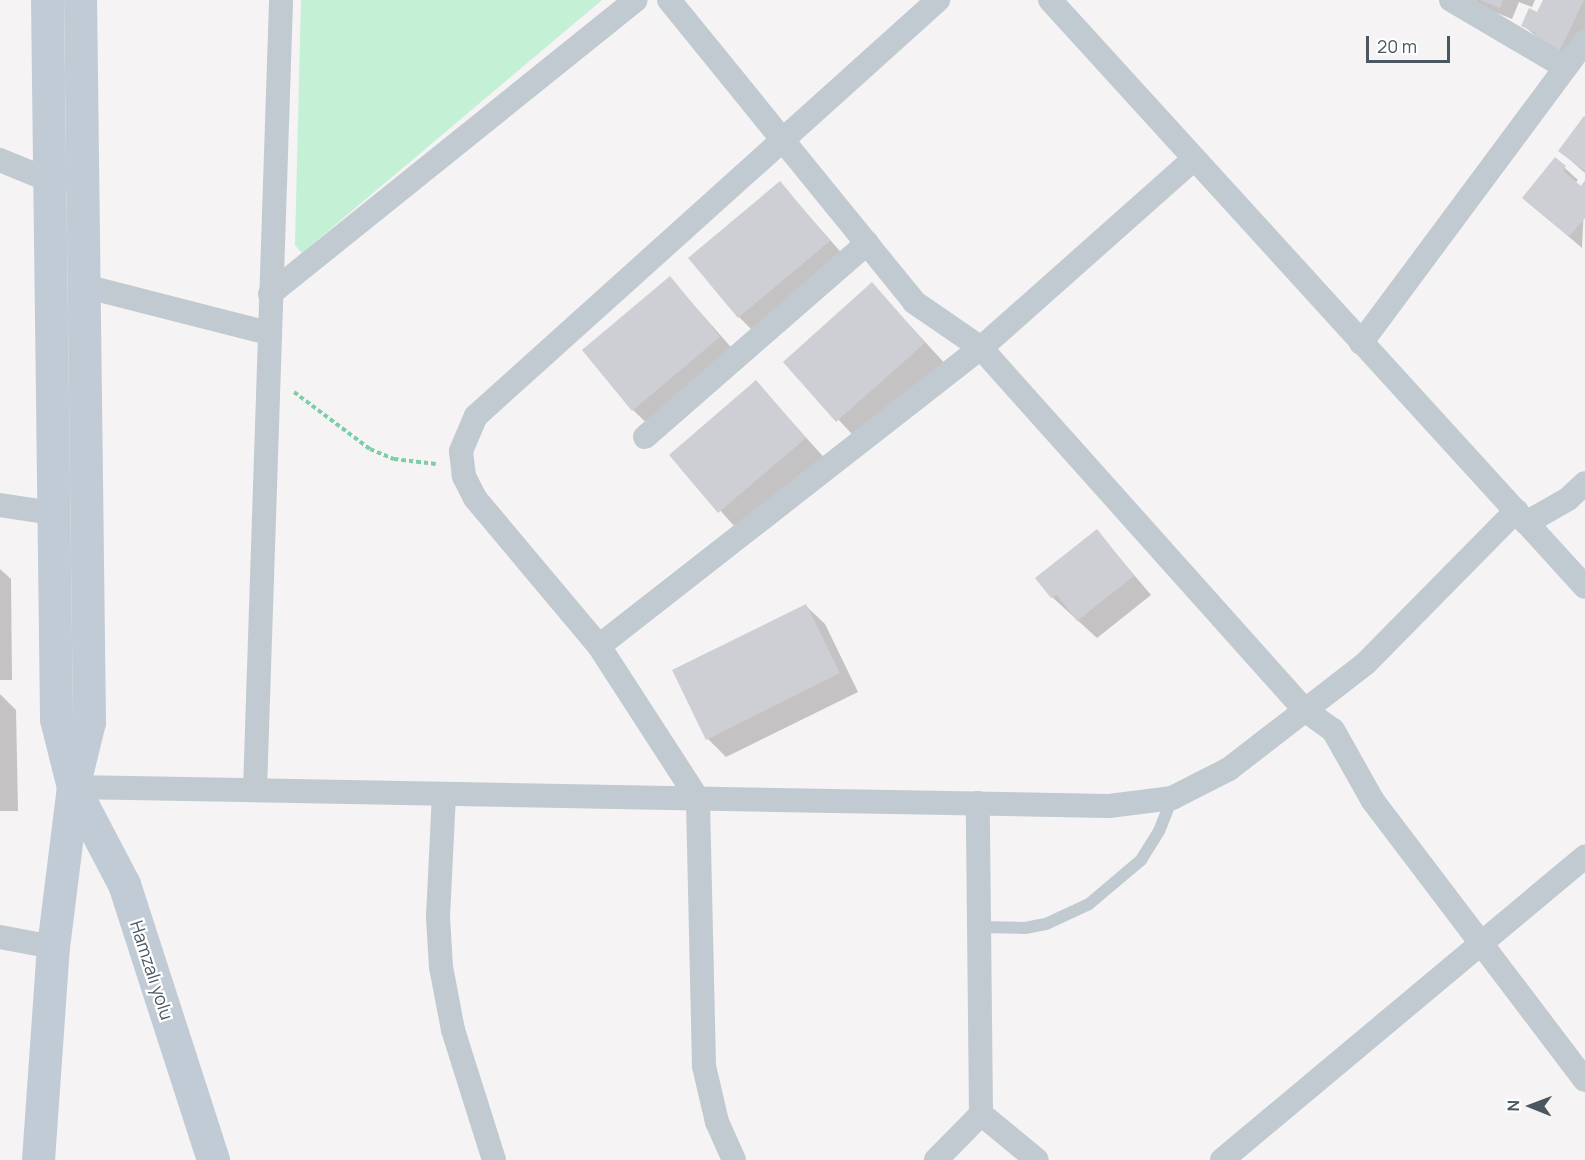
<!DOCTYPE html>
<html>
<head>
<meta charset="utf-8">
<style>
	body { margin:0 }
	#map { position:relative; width:1585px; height:1160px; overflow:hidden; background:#f5f3f3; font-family:Manrope,sans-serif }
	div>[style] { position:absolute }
	.green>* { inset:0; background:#c4f0d5 }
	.shadow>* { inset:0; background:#0003 }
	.building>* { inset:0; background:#cdcfd5 }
	.path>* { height:4px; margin-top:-2px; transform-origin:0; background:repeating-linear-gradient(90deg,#7ccea6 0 4.5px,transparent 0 7.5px) }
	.lane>* { height:12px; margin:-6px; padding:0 6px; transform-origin:6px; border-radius:6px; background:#c1cad1 }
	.street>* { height:24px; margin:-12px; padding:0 12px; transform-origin:12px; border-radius:12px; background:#c1cad1 }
	.secondary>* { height:33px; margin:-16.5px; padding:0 16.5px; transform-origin:16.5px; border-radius:16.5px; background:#c1cbd6 }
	span { translate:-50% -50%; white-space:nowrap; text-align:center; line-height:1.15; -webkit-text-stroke:4.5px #fff; paint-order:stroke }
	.street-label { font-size:18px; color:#4a5660 }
	.north { position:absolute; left:1501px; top:1076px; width:60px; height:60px; -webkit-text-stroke:4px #fff; paint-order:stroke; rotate:271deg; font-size:16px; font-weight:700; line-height:24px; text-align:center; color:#4a5660 }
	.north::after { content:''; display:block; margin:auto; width:21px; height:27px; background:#4a5660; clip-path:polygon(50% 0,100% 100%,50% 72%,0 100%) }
	.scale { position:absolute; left:1366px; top:36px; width:84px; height:27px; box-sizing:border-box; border:3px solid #4a5660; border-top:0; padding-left:8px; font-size:18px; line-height:21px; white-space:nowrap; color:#4a5660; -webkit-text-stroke:4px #fff; paint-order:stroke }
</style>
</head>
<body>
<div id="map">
	<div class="green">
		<div style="clip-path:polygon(301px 0,602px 0,302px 253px,295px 245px)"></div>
	</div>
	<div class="shadow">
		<div style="clip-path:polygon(1475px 0,1535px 0,1532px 7px,1519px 2px,1512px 19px,1482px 7px)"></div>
		<div style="clip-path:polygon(1545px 0,1585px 0,1585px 36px,1572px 64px,1522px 25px,1538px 14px)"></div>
		<div style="clip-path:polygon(1585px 119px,1585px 173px,1560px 151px)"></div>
		<div style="clip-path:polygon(1555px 159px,1578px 180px,1575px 183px,1581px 188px,1585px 183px,1582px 248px,1524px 198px)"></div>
		<div style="clip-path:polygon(780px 183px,853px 266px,763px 341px,739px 317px)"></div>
		<div style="clip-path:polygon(670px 278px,744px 362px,658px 434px,633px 410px)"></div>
		<div style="clip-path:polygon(872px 284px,949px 368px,862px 445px,785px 362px)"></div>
		<div style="clip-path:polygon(756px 382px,829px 463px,743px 536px,671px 455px)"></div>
		<div style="clip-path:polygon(1097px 531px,1151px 595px,1097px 638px,1052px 597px)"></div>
		<div style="clip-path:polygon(0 569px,11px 579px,12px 680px,0 680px)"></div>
		<div style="clip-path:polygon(806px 606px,825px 624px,858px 692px,726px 757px,708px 739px)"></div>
		<div style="clip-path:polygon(0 694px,16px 710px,18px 811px,0 811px)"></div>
	</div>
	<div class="building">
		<div style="clip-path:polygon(1480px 0,1503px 0,1500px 8px)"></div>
		<div style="clip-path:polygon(1543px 0,1584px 0,1559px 52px,1533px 40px,1536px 33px,1521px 26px,1529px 8px,1537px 12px)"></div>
		<div style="clip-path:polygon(1584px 116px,1585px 117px,1585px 171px,1558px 151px)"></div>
		<div style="clip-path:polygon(1555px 157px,1566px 166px,1563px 171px,1581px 186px,1585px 180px,1585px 218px,1569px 237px,1522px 198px)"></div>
		<div style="clip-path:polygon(780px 181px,830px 241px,738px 318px,688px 258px)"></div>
		<div style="clip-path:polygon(670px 276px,720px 337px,632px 411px,582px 350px)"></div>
		<div style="clip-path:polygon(872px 282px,925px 343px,836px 422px,783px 362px)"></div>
		<div style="clip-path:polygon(756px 380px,806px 438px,718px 513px,669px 455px)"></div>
		<div style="clip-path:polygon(1097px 529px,1134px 576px,1077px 621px,1057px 595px,1051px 598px,1035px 578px)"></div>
		<div style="clip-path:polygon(806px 604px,840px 673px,706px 740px,672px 670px)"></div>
	</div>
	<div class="path">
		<div style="left:294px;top:392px;width:95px;rotate:36.9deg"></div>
		<div style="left:370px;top:449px;width:26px;rotate:23deg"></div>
		<div style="left:394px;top:459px;width:42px;rotate:6.8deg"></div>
	</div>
	<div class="lane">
		<div style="left:980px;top:927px;width:45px;rotate:1.3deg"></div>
		<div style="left:1025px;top:928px;width:21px;rotate:-11deg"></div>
		<div style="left:1046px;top:924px;width:47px;rotate:-24.9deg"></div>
		<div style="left:1089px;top:904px;width:68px;rotate:-40.2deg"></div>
		<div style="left:1141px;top:860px;width:34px;rotate:-58deg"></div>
		<div style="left:1159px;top:831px;width:35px;rotate:-68deg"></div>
	</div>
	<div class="street">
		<div style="left:669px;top:0;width:389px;rotate:50.9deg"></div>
		<div style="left:914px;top:302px;width:81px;rotate:34.5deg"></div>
		<div style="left:981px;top:348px;width:486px;rotate:48.2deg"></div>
		<div style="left:1305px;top:710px;width:34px;rotate:36deg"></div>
		<div style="left:1333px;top:730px;width:81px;rotate:60.6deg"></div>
		<div style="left:1373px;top:801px;width:350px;rotate:52.8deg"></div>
		<div style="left:1050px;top:0;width:794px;rotate:47.65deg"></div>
		<div style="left:1451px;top:0;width:132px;rotate:30.4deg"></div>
		<div style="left:0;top:160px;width:53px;rotate:22.2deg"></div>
		<div style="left:49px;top:180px;width:13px;rotate:-4deg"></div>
		<div style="left:84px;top:286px;width:190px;rotate:14.3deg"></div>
		<div style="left:270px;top:294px;width:469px;rotate:-38.8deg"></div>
		<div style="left:1361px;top:343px;width:376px;rotate:-53.4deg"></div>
		<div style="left:645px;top:437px;width:295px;rotate:-41.1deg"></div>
		<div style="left:0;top:505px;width:54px;rotate:8.6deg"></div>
		<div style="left:1526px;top:523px;width:48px;rotate:-29.7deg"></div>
		<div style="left:1568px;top:499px;width:23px;rotate:-43deg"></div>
		<div style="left:599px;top:646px;width:484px;rotate:-38deg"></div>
		<div style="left:981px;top:348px;width:285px;rotate:-41.6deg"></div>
		<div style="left:73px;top:787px;width:1036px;rotate:1.05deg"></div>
		<div style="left:1109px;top:806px;width:64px;rotate:-7.2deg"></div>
		<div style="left:1172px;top:798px;width:64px;rotate:-27deg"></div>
		<div style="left:1229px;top:769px;width:173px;rotate:-37.7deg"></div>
		<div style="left:1366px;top:663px;width:214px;rotate:-45.4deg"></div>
		<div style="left:255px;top:790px;width:790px;rotate:-88.11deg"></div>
		<div style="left:444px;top:794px;width:123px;rotate:92.8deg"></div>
		<div style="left:438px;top:917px;width:50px;rotate:86.6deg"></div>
		<div style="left:441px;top:967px;width:64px;rotate:79.2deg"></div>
		<div style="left:453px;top:1030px;width:136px;rotate:72.5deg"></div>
		<div style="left:0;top:937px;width:54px;rotate:10.7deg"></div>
		<div style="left:981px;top:1114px;width:72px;rotate:39.4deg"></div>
		<div style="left:734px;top:1160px;width:42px;rotate:-114.1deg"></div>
		<div style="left:717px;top:1122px;width:57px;rotate:-103.1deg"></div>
		<div style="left:704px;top:1066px;width:267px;rotate:-91.3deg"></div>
		<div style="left:698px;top:799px;width:182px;rotate:-122.9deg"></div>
		<div style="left:599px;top:646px;width:193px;rotate:-130deg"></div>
		<div style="left:475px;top:498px;width:25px;rotate:-117deg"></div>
		<div style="left:464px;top:476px;width:25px;rotate:-97deg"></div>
		<div style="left:461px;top:451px;width:38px;rotate:-67deg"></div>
		<div style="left:476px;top:416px;width:622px;rotate:-42deg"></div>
		<div style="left:936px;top:1160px;width:64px;rotate:-45.6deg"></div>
		<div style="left:981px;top:1114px;width:311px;rotate:-90.6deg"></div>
		<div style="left:1222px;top:1160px;width:473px;rotate:-39.9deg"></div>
	</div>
	<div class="secondary">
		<div style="left:47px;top:0;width:719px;rotate:89.28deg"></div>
		<div style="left:56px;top:719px;width:70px;rotate:76deg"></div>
		<div style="left:73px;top:787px;width:110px;rotate:62.3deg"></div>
		<div style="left:124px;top:884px;width:290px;rotate:72.1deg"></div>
		<div style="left:38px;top:1160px;width:214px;rotate:-86deg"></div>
		<div style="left:53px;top:947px;width:161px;rotate:-82.9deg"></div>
		<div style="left:73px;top:787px;width:67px;rotate:-76.2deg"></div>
		<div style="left:89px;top:722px;width:722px;rotate:-90.71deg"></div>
	</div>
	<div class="street-label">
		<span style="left:152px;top:970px;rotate:72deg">Hamzalı yolu</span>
	</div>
	<div class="north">N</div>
	<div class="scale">20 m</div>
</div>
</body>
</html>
